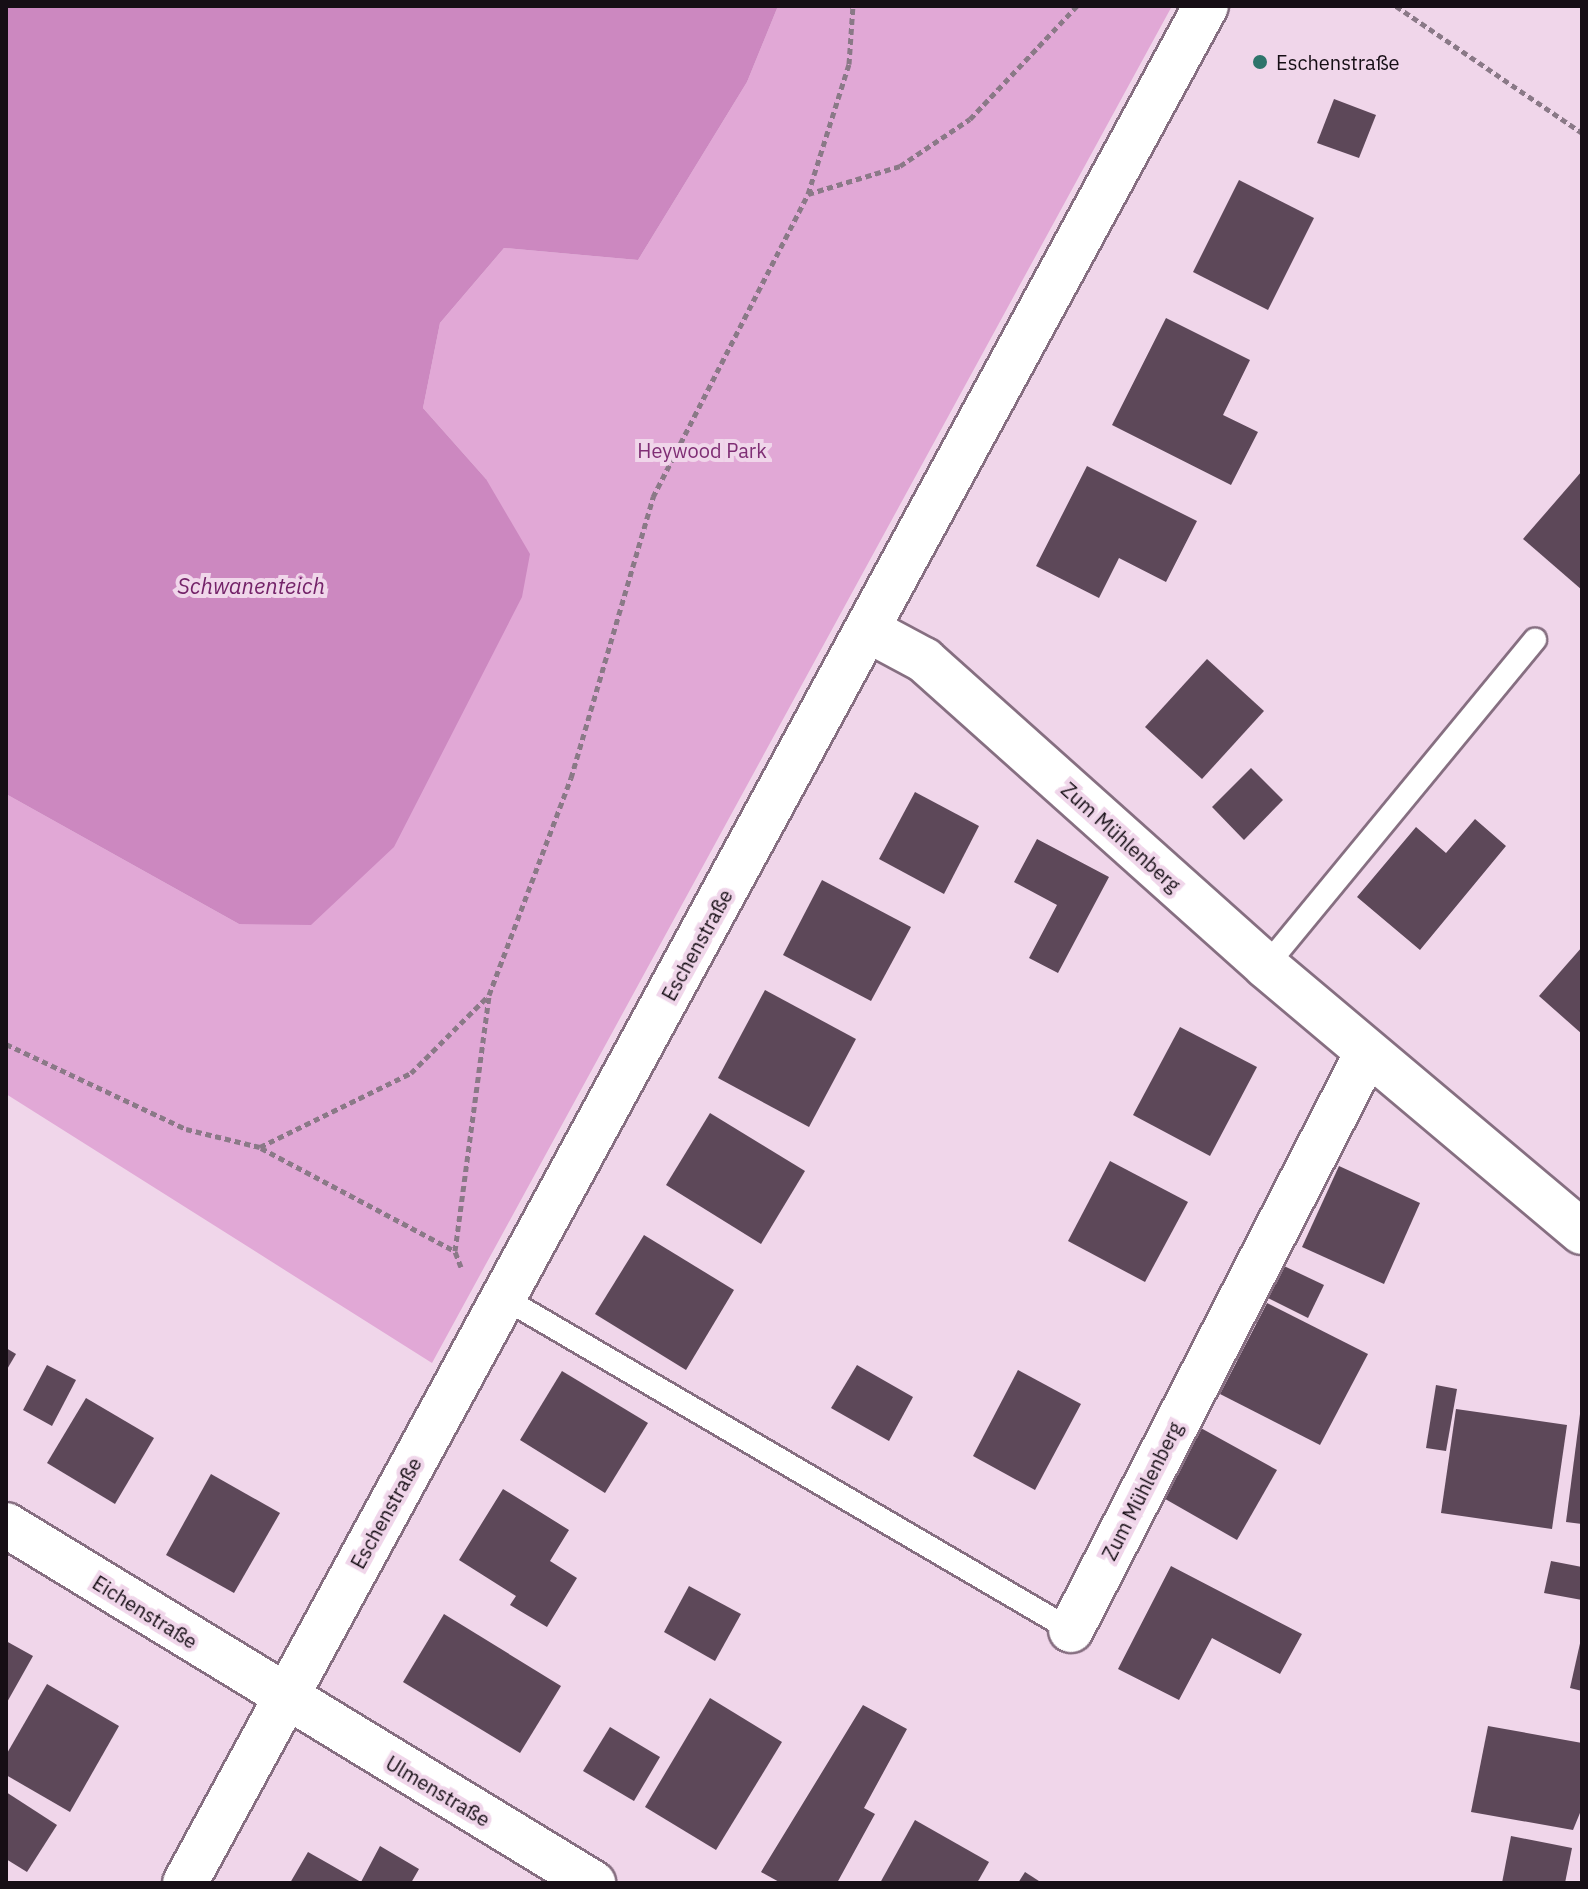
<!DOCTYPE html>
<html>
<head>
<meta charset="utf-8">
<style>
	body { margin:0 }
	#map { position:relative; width:1588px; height:1889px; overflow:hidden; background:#f0d6ea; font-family:"IBM Plex Sans",sans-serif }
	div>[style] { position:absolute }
	.green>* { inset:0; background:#e1a8d6 }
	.water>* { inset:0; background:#cc88c0 }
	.building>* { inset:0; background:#5d4859 }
	.path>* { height:5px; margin-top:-2.5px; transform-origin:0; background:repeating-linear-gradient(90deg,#8a7987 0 6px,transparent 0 10px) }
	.roads { filter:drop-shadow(2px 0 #866f81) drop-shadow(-2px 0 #866f81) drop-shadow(0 2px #866f81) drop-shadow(0 -2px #866f81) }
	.service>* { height:22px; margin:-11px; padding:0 11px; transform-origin:11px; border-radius:11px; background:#fff }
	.minor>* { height:44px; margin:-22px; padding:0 22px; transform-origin:22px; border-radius:22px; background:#fff }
	.dots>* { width:22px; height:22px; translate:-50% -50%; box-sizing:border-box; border:4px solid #f0d6ea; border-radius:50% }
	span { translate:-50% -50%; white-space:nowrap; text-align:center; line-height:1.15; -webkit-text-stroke:8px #f0d6ea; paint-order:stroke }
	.poi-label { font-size:20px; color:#160e15 }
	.left { translate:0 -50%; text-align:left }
	.park-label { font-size:20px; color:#7f2e74 }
	.street-label { font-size:20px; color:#160e15 }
	.water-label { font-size:22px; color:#742369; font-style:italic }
	.frame { position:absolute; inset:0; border:8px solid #160e15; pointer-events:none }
</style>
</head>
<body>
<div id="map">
	<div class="green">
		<div style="clip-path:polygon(778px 6px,1172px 6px,432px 1363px,6px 1094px,6px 794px,239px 924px,486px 479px,423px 408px,440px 323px,504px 248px,638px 260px,747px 82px)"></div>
	</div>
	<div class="water">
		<div style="clip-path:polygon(6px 6px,778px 6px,747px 82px,638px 260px,504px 248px,440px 323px,423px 408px,486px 479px,530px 554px,522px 597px,394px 847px,311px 925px,239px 924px,6px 794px)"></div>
	</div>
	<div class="building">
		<div style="clip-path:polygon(1334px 99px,1376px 115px,1359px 158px,1317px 143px)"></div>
		<div style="clip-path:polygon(1239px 180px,1314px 218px,1268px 310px,1193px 272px)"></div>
		<div style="clip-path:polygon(1166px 318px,1250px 360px,1223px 415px,1258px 432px,1231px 485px,1112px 425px)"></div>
		<div style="clip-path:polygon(1087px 466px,1197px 521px,1166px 582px,1119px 558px,1099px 598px,1036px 566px)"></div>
		<div style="clip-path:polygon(1582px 471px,1582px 590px,1523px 539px)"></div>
		<div style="clip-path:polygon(1207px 659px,1264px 711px,1202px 779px,1145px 727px)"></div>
		<div style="clip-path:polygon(1251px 768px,1283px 800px,1244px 840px,1212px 807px)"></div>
		<div style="clip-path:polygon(915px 792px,979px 826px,944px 894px,879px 859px)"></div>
		<div style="clip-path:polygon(1475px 819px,1506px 846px,1420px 950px,1357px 897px,1416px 827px,1446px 853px)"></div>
		<div style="clip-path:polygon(1037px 839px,1109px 877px,1058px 973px,1029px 958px,1057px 905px,1014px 882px)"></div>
		<div style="clip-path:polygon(822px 880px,911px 927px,871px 1001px,783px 955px)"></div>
		<div style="clip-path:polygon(1582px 947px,1582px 1034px,1539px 996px)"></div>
		<div style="clip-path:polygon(765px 990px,856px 1039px,809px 1127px,718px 1078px)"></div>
		<div style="clip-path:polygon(1180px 1027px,1257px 1067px,1210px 1156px,1133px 1115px)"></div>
		<div style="clip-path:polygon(710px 1113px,805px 1171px,761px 1244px,666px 1185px)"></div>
		<div style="clip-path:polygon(1110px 1161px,1188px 1202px,1145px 1282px,1068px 1241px)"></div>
		<div style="clip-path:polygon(1339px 1166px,1420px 1203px,1384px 1284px,1302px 1247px)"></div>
		<div style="clip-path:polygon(644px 1235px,734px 1290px,686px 1370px,595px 1314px)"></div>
		<div style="clip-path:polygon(1284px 1266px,1324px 1285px,1308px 1318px,1268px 1298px)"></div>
		<div style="clip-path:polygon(1267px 1303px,1368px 1354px,1320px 1445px,1220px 1394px)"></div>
		<div style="clip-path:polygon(6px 1348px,16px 1354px,6px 1371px)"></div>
		<div style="clip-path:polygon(47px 1365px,76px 1380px,52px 1426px,23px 1410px)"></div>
		<div style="clip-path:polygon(857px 1365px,913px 1397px,889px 1441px,831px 1408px)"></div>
		<div style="clip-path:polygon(1018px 1370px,1081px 1404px,1035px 1490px,973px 1456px)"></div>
		<div style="clip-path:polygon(562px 1371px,648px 1423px,605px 1493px,520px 1440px)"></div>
		<div style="clip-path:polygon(1436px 1385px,1457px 1389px,1446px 1451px,1426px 1448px)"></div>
		<div style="clip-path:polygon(86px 1398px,154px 1438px,115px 1504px,47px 1463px)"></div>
		<div style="clip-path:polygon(1456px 1409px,1567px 1425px,1552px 1529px,1441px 1513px)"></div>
		<div style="clip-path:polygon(1580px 1414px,1582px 1414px,1582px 1524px,1566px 1522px)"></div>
		<div style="clip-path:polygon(1199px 1427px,1277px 1470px,1237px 1540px,1160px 1496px)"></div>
		<div style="clip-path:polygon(211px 1474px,280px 1513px,234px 1593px,166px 1555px)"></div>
		<div style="clip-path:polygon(503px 1489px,569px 1530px,550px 1561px,577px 1578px,547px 1627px,510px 1605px,516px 1596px,459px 1560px)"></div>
		<div style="clip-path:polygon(1551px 1561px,1582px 1567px,1582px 1600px,1544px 1593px)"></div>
		<div style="clip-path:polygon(1171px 1566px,1302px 1634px,1280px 1674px,1212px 1638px,1179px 1700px,1118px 1669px)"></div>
		<div style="clip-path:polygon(689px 1586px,741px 1614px,715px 1661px,664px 1632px)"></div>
		<div style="clip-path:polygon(444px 1614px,561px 1686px,520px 1753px,403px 1682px)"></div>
		<div style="clip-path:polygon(1581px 1639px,1582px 1639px,1582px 1691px,1570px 1688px)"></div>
		<div style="clip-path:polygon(6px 1641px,33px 1656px,6px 1704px)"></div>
		<div style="clip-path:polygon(47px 1684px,119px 1726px,70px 1812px,6px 1775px,6px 1755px)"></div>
		<div style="clip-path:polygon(710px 1698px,782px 1742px,716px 1850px,645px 1807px)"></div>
		<div style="clip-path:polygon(863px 1705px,907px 1729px,864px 1808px,875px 1814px,837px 1883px,781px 1883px,761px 1872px)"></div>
		<div style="clip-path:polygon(1488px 1726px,1582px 1743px,1582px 1808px,1573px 1830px,1471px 1812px)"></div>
		<div style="clip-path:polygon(610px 1727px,660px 1757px,634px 1801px,583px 1771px)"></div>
		<div style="clip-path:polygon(6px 1792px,57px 1825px,27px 1872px,6px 1859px)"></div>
		<div style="clip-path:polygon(915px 1820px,989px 1862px,977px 1883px,880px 1883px)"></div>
		<div style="clip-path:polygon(1511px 1836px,1572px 1848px,1565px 1883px,1502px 1883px)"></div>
		<div style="clip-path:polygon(380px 1846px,419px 1869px,411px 1883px,290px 1883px,308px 1852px,361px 1882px)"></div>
		<div style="clip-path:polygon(1025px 1872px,1042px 1883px,1018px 1883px)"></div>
	</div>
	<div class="path">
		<div style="left:1396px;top:6px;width:225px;rotate:34.3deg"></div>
		<div style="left:808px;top:194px;width:96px;rotate:-16.9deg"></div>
		<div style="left:900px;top:166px;width:84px;rotate:-33.9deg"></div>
		<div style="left:970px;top:119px;width:156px;rotate:-46.6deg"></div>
		<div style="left:6px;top:1044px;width:199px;rotate:25.3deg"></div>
		<div style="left:186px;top:1129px;width:76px;rotate:13.7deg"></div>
		<div style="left:260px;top:1147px;width:168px;rotate:-26.1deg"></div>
		<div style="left:411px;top:1073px;width:109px;rotate:-45deg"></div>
		<div style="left:261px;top:1148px;width:220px;rotate:28deg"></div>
		<div style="left:461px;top:1267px;width:17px;rotate:-111deg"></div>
		<div style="left:455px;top:1251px;width:258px;rotate:-82.4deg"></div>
		<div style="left:489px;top:995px;width:232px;rotate:-69.3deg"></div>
		<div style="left:571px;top:778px;width:293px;rotate:-73.7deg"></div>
		<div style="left:653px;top:497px;width:340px;rotate:-62.9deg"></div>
		<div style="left:808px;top:194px;width:136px;rotate:-72.5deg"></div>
		<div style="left:849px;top:64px;width:58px;rotate:-86.1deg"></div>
	</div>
	<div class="roads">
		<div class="service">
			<div style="left:1266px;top:966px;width:423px;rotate:-50.5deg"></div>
			<div style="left:504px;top:1298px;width:657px;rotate:30.35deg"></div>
		</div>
		<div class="minor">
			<div style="left:868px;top:630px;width:64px;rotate:28.2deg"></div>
			<div style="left:924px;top:660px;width:459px;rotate:41.8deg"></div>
			<div style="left:1266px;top:966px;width:413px;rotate:40.1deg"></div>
			<div style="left:6px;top:1525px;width:688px;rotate:31.38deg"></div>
			<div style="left:1071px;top:1630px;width:648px;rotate:-62.84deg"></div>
			<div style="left:185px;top:1883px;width:2137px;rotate:-61.46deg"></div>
		</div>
	</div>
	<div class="dots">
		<div style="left:1260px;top:62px;background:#2e746b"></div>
	</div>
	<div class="poi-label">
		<span class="left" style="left:1276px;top:62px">Eschenstraße</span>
	</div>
	<div class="park-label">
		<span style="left:702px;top:450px">Heywood Park</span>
	</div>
	<div class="street-label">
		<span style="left:1121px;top:837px;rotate:42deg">Zum Mühlenberg</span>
		<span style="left:697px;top:945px;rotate:-61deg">Eschenstraße</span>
		<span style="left:1142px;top:1491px;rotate:-63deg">Zum Mühlenberg</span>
		<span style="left:386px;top:1513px;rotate:-61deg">Eschenstraße</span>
		<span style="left:145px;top:1612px;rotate:32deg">Eichenstraße</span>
		<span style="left:438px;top:1791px;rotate:31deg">Ulmenstraße</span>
	</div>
	<div class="water-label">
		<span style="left:251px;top:586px">Schwanenteich</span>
	</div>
	<div class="frame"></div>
</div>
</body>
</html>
